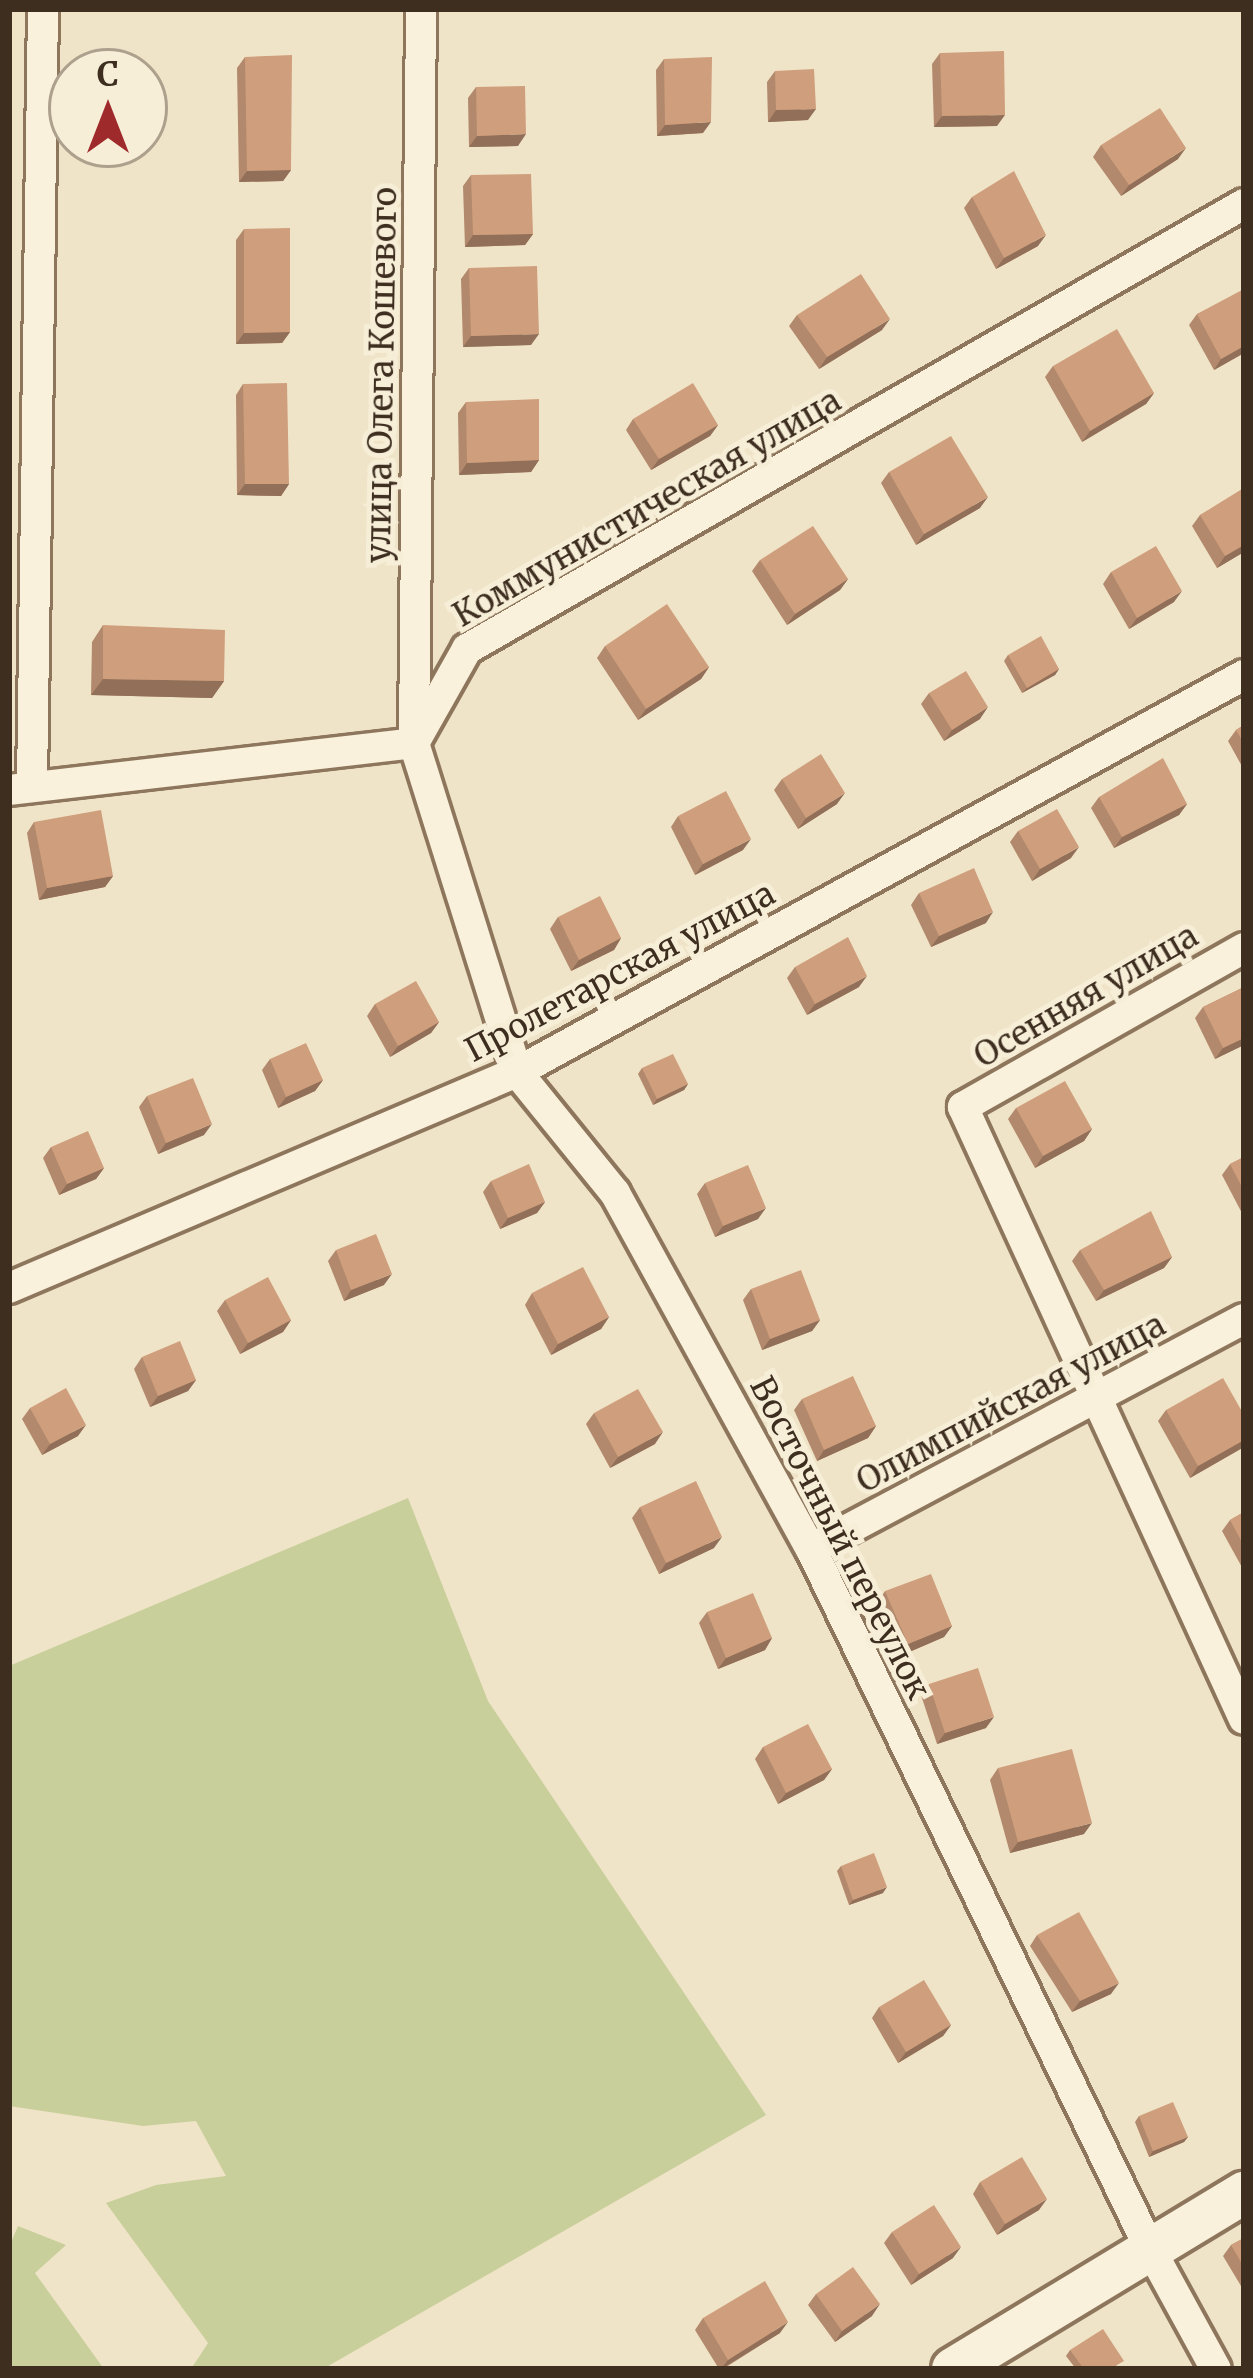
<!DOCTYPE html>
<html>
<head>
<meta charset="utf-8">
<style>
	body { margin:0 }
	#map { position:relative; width:1253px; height:2378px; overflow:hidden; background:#f0e4c8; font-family:Merriweather,serif }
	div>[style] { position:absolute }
	.green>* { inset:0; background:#c9cf9b }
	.roads { filter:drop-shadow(3px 0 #8d765c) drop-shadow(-3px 0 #8d765c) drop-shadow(0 3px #8d765c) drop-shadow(0 -3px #8d765c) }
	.minor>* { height:30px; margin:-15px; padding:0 15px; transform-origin:15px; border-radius:15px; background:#faf1dc }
	.secondary>* { height:42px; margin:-21px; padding:0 21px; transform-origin:21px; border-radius:21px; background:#faf1dc }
	.wall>* { inset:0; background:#b2896c }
	.shaded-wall>* { inset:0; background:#916f58 }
	.building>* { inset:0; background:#cf9f7d }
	span { translate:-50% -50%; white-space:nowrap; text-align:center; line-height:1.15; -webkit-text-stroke:10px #f7eed8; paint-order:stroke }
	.street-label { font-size:33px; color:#3d2e20 }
	.frame { position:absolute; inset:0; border:12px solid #3d2e20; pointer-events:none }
	.north { position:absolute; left:48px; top:48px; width:120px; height:120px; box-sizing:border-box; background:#f7eed8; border:3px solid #ada18e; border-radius:50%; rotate:0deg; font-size:33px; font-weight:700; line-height:48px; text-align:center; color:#3d2e20 }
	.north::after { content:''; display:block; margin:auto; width:42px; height:54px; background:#9e2a2b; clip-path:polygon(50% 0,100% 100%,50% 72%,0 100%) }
</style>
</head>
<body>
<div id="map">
	<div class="green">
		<div style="clip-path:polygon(408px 1498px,488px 1701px,766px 2115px,323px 2369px,191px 2369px,208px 2343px,106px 2203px,156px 2185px,226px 2176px,196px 2121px,143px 2126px,9px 2106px,9px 1666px)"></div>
		<div style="clip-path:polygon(18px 2226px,66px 2245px,35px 2273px,104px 2369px,9px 2369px,9px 2247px)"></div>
	</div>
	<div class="roads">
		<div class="minor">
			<div style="left:421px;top:9px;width:734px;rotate:90.55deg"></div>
			<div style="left:414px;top:743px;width:345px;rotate:72.6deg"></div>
			<div style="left:517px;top:1072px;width:156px;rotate:51deg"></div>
			<div style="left:615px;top:1193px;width:406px;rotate:61.2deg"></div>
			<div style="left:811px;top:1549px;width:773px;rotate:64.16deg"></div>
			<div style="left:1148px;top:2245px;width:141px;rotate:61.3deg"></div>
			<div style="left:32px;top:785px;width:776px;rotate:-89.19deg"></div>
			<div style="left:9px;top:790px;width:408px;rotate:-6.6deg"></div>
			<div style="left:414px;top:743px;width:108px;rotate:-60.6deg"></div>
			<div style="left:467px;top:649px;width:895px;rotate:-29.8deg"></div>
			<div style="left:1244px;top:948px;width:323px;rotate:150.5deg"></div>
			<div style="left:963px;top:1107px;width:673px;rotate:65.34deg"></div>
			<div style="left:9px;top:1288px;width:552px;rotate:-23.04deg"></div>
			<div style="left:517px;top:1072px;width:828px;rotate:-28.64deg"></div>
			<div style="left:811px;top:1549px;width:490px;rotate:-28deg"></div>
		</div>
		<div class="secondary">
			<div style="left:953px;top:2369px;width:340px;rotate:-31.2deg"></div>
		</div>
	</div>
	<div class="wall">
		<div style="clip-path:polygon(940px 53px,997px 126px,934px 127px,932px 64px)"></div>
		<div style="clip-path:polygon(245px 57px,291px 170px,283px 181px,239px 182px,237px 68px)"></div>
		<div style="clip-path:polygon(664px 59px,703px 133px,657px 136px,656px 70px)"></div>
		<div style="clip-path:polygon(775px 71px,808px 120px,768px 122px,767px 82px)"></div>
		<div style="clip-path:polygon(476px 87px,518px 146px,469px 147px,468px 98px)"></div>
		<div style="clip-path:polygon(1101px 145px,1178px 159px,1121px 196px,1093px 157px)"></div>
		<div style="clip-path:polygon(471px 175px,533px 234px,525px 245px,465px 247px,463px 186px)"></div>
		<div style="clip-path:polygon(972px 197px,1038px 246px,996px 269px,964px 208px)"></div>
		<div style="clip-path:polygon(244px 229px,290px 332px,282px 343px,236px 344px,236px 240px)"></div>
		<div style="clip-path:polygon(469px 268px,531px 345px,463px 347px,461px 279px)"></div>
		<div style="clip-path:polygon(1244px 294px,1244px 353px,1214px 370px,1189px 325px,1197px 314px)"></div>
		<div style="clip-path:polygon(797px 315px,882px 330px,819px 369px,789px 326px)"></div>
		<div style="clip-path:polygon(1053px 366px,1154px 393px,1146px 404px,1082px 442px,1045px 377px)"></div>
		<div style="clip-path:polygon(243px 384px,289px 484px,281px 496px,237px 495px,236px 395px)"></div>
		<div style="clip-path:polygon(466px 402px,539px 460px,531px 472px,459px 475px,458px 413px)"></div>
		<div style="clip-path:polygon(633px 419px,718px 425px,710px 436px,651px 470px,626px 430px)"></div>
		<div style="clip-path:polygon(889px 472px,980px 508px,916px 545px,881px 483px)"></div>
		<div style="clip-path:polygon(1244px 492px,1244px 552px,1217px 568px,1192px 526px,1200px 515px)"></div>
		<div style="clip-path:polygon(760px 560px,848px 579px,840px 590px,787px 625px,752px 571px)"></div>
		<div style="clip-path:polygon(1111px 572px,1174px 602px,1129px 629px,1103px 584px)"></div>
		<div style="clip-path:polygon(103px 625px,224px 681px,212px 698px,91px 695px,92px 642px)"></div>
		<div style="clip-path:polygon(605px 646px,709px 667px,701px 679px,638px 720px,597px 658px)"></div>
		<div style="clip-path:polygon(1008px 655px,1059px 669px,1055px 675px,1022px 693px,1004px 661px)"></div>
		<div style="clip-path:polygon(929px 693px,980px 719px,944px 741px,921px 704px)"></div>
		<div style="clip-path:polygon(1244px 725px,1244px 770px,1228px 741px,1236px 730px)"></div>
		<div style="clip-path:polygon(782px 779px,837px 804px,798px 829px,774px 790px)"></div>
		<div style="clip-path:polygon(1099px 797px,1187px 804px,1179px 815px,1114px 848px,1091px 808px)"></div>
		<div style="clip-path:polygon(678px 816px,743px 850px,695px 875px,671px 827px)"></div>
		<div style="clip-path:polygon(34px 822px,113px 876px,105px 887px,39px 900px,27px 833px)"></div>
		<div style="clip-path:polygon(1018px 831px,1071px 858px,1032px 881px,1010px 842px)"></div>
		<div style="clip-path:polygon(919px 893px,986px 923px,931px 947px,911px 905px)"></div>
		<div style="clip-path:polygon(558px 917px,621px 938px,614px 950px,571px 971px,550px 929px)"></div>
		<div style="clip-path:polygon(795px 967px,859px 987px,807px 1015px,787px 978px)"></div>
		<div style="clip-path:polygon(1244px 987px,1244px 1045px,1215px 1059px,1195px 1018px,1203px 1007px)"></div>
		<div style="clip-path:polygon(375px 1004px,439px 1022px,431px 1033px,390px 1057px,367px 1016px)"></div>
		<div style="clip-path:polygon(270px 1059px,323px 1080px,315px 1091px,278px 1108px,262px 1070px)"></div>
		<div style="clip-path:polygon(642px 1068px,688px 1084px,684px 1090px,653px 1105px,638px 1074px)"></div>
		<div style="clip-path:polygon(147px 1096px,204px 1135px,158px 1154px,139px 1107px)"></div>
		<div style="clip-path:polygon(1016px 1108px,1092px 1129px,1084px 1141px,1035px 1168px,1008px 1119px)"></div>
		<div style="clip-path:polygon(51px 1147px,104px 1168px,96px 1179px,59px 1195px,43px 1158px)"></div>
		<div style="clip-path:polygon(1244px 1157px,1244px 1217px,1222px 1175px,1230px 1164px)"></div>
		<div style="clip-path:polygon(491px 1181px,545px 1202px,537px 1213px,500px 1229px,483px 1192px)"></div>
		<div style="clip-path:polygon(705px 1183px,758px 1219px,715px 1237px,697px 1194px)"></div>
		<div style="clip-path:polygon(336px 1250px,384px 1285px,344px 1301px,328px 1261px)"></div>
		<div style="clip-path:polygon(1080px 1250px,1172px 1257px,1164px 1268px,1096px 1301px,1072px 1261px)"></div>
		<div style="clip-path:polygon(751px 1289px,820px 1320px,812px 1331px,762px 1350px,743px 1300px)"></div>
		<div style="clip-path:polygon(532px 1293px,609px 1317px,601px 1329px,551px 1355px,525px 1305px)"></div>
		<div style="clip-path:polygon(225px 1300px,291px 1320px,283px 1332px,240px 1354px,217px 1311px)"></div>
		<div style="clip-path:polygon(142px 1357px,196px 1380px,188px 1391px,150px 1407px,134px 1369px)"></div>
		<div style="clip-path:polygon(802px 1399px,876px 1426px,868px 1438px,817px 1461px,794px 1410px)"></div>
		<div style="clip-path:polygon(30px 1408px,78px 1436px,42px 1455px,22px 1419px)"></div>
		<div style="clip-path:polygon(1166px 1410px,1244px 1415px,1244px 1447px,1190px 1478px,1158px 1421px)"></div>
		<div style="clip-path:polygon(594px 1413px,655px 1444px,610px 1468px,586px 1424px)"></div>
		<div style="clip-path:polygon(640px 1507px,714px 1548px,659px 1574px,632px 1518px)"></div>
		<div style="clip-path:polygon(1244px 1512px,1244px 1571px,1222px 1531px,1230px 1520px)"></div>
		<div style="clip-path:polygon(885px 1591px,952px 1626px,944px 1637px,900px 1656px,878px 1602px)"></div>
		<div style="clip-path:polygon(707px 1612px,772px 1638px,765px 1650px,718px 1669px,699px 1623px)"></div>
		<div style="clip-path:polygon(929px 1684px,986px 1728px,937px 1744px,921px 1695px)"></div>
		<div style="clip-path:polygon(763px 1747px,832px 1769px,824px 1780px,778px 1804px,755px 1759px)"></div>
		<div style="clip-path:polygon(998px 1768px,1084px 1834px,1010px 1853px,990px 1780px)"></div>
		<div style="clip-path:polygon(841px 1866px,883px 1893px,849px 1905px,837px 1871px)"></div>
		<div style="clip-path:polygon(1037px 1935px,1111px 1994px,1072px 2012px,1030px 1946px)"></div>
		<div style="clip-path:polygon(879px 2007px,951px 2025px,943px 2036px,898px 2063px,872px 2018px)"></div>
		<div style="clip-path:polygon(1139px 2116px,1188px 2137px,1184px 2142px,1149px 2157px,1135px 2122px)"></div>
		<div style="clip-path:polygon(980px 2182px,1039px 2210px,997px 2235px,973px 2194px)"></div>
		<div style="clip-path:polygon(892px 2232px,953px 2258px,911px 2285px,884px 2243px)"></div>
		<div style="clip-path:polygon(1244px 2238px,1244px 2291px,1223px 2256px,1231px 2245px)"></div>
		<div style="clip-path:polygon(816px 2294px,872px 2316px,835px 2342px,808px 2305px)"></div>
		<div style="clip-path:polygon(703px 2318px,780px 2333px,723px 2369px,719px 2369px,695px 2330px)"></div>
		<div style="clip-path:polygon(1070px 2350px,1120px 2367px,1116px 2369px,1076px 2369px,1066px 2356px)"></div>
	</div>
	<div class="shaded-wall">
		<div style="clip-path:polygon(816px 109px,808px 120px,768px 122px,776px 110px)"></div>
		<div style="clip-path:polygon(1005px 115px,997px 126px,934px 127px,942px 116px)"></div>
		<div style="clip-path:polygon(711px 122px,703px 133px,657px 136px,665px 125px)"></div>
		<div style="clip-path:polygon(526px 134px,518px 146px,469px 147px,477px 136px)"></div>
		<div style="clip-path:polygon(1186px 148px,1178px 159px,1121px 196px,1129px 185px)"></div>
		<div style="clip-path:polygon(291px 170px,283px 181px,239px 182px,247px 171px)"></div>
		<div style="clip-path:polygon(533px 234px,525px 245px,465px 247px,473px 235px)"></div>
		<div style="clip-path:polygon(1046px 235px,1038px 246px,996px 269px,1004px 258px)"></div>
		<div style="clip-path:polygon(890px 319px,882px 330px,819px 369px,827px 357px)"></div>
		<div style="clip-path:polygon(290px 332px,282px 343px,236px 344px,244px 333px)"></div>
		<div style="clip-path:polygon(539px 334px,531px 345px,463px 347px,471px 336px)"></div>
		<div style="clip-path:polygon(1244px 346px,1244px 353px,1214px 370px,1221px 359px)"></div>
		<div style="clip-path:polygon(1154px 393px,1146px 404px,1082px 442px,1090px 431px)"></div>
		<div style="clip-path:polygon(718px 425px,710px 436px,651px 470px,659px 459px)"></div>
		<div style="clip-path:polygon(539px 460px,531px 472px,459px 475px,467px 463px)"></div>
		<div style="clip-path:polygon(245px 484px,289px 484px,281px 496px,237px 495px)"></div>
		<div style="clip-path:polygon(988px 497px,980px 508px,916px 545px,924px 534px)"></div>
		<div style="clip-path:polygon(1244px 545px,1244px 552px,1217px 568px,1225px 556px)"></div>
		<div style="clip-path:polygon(848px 579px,840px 590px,787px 625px,795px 614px)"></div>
		<div style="clip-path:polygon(1182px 591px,1174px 602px,1129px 629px,1137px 618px)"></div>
		<div style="clip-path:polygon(709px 667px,701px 679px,638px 720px,646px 709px)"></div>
		<div style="clip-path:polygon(1059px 669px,1055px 675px,1022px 693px,1027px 688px)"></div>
		<div style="clip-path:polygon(103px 679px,224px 681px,212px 698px,91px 695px)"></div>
		<div style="clip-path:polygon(988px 707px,980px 719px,944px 741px,952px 730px)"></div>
		<div style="clip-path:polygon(845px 793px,837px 804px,798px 829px,806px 818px)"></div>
		<div style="clip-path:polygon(1187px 804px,1179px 815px,1114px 848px,1122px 837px)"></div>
		<div style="clip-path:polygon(751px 839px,743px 850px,695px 875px,703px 864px)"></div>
		<div style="clip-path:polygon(1079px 847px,1071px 858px,1032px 881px,1040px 869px)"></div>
		<div style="clip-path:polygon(113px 876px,105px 887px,39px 900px,47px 888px)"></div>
		<div style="clip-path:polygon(993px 912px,986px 923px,931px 947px,939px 936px)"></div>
		<div style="clip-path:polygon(621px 938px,614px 950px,571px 971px,579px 960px)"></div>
		<div style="clip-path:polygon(867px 976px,859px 987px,807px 1015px,815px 1004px)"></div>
		<div style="clip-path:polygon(439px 1022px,431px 1033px,390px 1057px,398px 1046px)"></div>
		<div style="clip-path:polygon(1244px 1038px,1244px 1045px,1215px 1059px,1223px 1048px)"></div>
		<div style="clip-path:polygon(323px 1080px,315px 1091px,278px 1108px,286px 1097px)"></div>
		<div style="clip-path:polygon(688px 1084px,684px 1090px,653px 1105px,657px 1099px)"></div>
		<div style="clip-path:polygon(212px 1124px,204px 1135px,158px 1154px,166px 1143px)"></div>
		<div style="clip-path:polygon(1092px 1129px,1084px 1141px,1035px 1168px,1043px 1156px)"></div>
		<div style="clip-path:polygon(104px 1168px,96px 1179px,59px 1195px,67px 1184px)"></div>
		<div style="clip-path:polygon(545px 1202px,537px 1213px,500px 1229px,508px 1218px)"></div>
		<div style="clip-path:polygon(766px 1208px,758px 1219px,715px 1237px,723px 1226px)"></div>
		<div style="clip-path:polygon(1172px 1257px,1164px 1268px,1096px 1301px,1104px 1290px)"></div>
		<div style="clip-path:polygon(392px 1274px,384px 1285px,344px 1301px,351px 1290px)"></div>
		<div style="clip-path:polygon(609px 1317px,601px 1329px,551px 1355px,558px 1344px)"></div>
		<div style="clip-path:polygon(291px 1320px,283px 1332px,240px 1354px,248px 1343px)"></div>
		<div style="clip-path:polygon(820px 1320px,812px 1331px,762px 1350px,770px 1339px)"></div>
		<div style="clip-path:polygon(196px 1380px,188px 1391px,150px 1407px,158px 1396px)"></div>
		<div style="clip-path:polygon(86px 1425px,78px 1436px,42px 1455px,50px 1444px)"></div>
		<div style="clip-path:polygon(876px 1426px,868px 1438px,817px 1461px,824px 1450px)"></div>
		<div style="clip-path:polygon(663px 1432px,655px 1444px,610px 1468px,618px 1457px)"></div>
		<div style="clip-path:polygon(1244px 1440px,1244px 1447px,1190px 1478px,1198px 1466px)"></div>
		<div style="clip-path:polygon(722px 1537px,714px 1548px,659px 1574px,666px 1563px)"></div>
		<div style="clip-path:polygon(952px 1626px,944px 1637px,900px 1656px,908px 1644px)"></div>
		<div style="clip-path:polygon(772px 1638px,765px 1650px,718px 1669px,726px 1658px)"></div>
		<div style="clip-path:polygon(994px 1717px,986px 1728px,937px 1744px,945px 1733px)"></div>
		<div style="clip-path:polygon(832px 1769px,824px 1780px,778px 1804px,786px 1793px)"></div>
		<div style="clip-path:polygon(1092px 1823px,1084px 1834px,1010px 1853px,1018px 1842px)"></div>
		<div style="clip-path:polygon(887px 1887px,883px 1893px,849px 1905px,853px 1900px)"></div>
		<div style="clip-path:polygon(1119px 1983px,1111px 1994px,1072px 2012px,1080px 2001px)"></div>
		<div style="clip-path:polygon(951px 2025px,943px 2036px,898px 2063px,906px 2052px)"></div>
		<div style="clip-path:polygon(1188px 2137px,1184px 2142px,1149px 2157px,1153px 2151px)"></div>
		<div style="clip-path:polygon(1047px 2199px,1039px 2210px,997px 2235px,1005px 2224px)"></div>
		<div style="clip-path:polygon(961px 2247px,953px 2258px,911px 2285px,919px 2274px)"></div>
		<div style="clip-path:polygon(880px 2304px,872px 2316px,835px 2342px,842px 2331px)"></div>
		<div style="clip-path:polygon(788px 2322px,780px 2333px,721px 2369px,728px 2360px)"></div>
	</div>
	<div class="building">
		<div style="clip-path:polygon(1004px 51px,1005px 115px,942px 116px,940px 53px)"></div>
		<div style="clip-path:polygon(292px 55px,291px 170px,247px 171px,245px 57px)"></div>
		<div style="clip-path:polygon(712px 57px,711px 122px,665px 125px,664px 59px)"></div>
		<div style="clip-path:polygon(814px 69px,816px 109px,776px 110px,775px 71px)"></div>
		<div style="clip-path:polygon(525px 86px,526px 134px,477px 136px,476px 87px)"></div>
		<div style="clip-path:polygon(1160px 108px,1186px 148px,1129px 185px,1101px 145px)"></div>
		<div style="clip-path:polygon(1014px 171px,1046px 235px,1004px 258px,972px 197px)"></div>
		<div style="clip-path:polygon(531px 174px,533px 234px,473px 235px,471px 175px)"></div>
		<div style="clip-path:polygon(290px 228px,290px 332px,244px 333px,244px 229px)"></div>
		<div style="clip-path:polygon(537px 266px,539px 334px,471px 336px,469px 268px)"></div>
		<div style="clip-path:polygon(861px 274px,890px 319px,827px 357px,797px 315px)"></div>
		<div style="clip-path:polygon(1242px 290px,1244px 294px,1244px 346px,1221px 359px,1197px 314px)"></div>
		<div style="clip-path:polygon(1117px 329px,1154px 393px,1090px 431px,1053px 366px)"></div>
		<div style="clip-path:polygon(287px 383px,289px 484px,245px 484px,243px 384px)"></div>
		<div style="clip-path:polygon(693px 383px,718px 425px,659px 459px,633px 419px)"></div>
		<div style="clip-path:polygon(539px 399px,539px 460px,467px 463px,466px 402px)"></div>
		<div style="clip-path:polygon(951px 436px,988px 497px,924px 534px,889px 472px)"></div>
		<div style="clip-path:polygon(1242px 489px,1244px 492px,1244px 545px,1225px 556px,1200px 515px)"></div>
		<div style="clip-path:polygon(813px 526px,848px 579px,795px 614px,760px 560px)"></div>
		<div style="clip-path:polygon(1156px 546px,1182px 591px,1137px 618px,1111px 572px)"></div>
		<div style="clip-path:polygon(667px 604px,709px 667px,646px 709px,605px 646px)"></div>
		<div style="clip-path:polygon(103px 625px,225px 630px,224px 681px,103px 679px)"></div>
		<div style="clip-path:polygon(1041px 636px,1059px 669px,1027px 688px,1008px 655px)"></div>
		<div style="clip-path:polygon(966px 671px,988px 707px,952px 730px,929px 693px)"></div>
		<div style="clip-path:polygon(1244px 725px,1244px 744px,1236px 730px)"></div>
		<div style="clip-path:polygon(821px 754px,845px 793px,806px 818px,782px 779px)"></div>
		<div style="clip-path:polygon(1163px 758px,1187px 804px,1122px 837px,1099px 797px)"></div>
		<div style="clip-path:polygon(726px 791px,751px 839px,703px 864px,678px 816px)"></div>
		<div style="clip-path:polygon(1057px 809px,1079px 847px,1040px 869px,1018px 831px)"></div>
		<div style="clip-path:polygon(101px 810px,113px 876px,47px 888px,34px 822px)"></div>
		<div style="clip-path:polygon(974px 868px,993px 912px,939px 936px,919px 893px)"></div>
		<div style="clip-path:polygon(600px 896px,621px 938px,579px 960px,558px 917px)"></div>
		<div style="clip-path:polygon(848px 937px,867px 976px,815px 1004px,795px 967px)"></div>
		<div style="clip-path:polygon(416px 981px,439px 1022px,398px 1046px,375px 1004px)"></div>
		<div style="clip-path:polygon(1244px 987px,1244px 1038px,1223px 1048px,1203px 1007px)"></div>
		<div style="clip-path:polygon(306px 1043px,323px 1080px,286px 1097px,270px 1059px)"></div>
		<div style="clip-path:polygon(673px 1054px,688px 1084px,657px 1099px,642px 1068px)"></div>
		<div style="clip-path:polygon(193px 1078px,212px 1124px,166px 1143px,147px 1096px)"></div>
		<div style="clip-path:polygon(1065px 1081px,1092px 1129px,1043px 1156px,1016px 1108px)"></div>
		<div style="clip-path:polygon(88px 1131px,104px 1168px,67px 1184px,51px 1147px)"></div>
		<div style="clip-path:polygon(1244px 1157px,1244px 1191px,1230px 1164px)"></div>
		<div style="clip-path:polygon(529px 1164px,545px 1202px,508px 1218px,491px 1181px)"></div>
		<div style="clip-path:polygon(748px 1165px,766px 1208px,723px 1226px,705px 1183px)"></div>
		<div style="clip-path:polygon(1151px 1211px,1172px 1257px,1104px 1290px,1080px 1250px)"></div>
		<div style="clip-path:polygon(376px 1234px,392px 1274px,351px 1290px,336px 1250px)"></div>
		<div style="clip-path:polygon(583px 1267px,609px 1317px,558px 1344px,532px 1293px)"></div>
		<div style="clip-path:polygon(801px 1270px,820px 1320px,770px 1339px,751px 1289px)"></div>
		<div style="clip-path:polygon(268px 1277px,291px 1320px,248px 1343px,225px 1300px)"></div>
		<div style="clip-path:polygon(180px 1341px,196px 1380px,158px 1396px,142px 1357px)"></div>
		<div style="clip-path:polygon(853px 1376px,876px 1426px,824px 1450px,802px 1399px)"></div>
		<div style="clip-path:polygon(1223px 1378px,1244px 1415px,1244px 1440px,1198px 1466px,1166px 1410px)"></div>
		<div style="clip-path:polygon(66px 1388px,86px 1425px,50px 1444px,30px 1408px)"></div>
		<div style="clip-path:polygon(638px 1389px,663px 1432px,618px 1457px,594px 1413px)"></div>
		<div style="clip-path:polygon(696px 1481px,722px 1537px,666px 1563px,640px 1507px)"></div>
		<div style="clip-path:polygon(1244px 1512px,1244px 1546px,1230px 1520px)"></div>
		<div style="clip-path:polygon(931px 1574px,952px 1626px,908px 1644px,885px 1591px)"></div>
		<div style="clip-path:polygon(753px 1593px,772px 1638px,726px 1658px,707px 1612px)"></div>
		<div style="clip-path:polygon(978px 1668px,994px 1717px,945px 1733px,929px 1684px)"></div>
		<div style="clip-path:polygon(808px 1724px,832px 1769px,786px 1793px,763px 1747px)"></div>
		<div style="clip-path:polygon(1072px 1749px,1092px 1823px,1018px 1842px,998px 1768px)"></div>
		<div style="clip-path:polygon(874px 1853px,887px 1887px,853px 1900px,841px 1866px)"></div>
		<div style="clip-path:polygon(1079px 1912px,1119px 1983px,1080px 2001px,1037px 1935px)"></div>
		<div style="clip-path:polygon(924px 1980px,951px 2025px,906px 2052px,879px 2007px)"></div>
		<div style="clip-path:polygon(1173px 2102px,1188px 2137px,1153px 2151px,1139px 2116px)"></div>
		<div style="clip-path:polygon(1022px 2157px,1047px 2199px,1005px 2224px,980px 2182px)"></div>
		<div style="clip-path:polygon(934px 2205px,961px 2247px,919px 2274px,892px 2232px)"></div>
		<div style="clip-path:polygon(1244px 2238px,1244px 2267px,1231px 2245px)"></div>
		<div style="clip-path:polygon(853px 2267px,880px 2304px,842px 2331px,816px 2294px)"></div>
		<div style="clip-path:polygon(765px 2281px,788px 2322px,728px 2360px,703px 2318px)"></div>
		<div style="clip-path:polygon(1103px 2329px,1124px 2361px,1110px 2369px,1084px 2369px,1070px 2350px)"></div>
	</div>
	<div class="street-label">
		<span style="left:382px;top:375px;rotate:-89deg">улица Олега Кошевого</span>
		<span style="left:647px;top:508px;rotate:-30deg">Коммунистическая улица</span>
		<span style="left:620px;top:972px;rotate:-28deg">Пролетарская улица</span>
		<span style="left:1086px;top:996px;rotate:-30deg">Осенняя улица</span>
		<span style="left:1011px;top:1403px;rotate:-28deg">Олимпийская улица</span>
		<span style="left:840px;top:1538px;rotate:63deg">Восточный переулок</span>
	</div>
	<div class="frame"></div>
	<div class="north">С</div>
</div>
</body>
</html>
